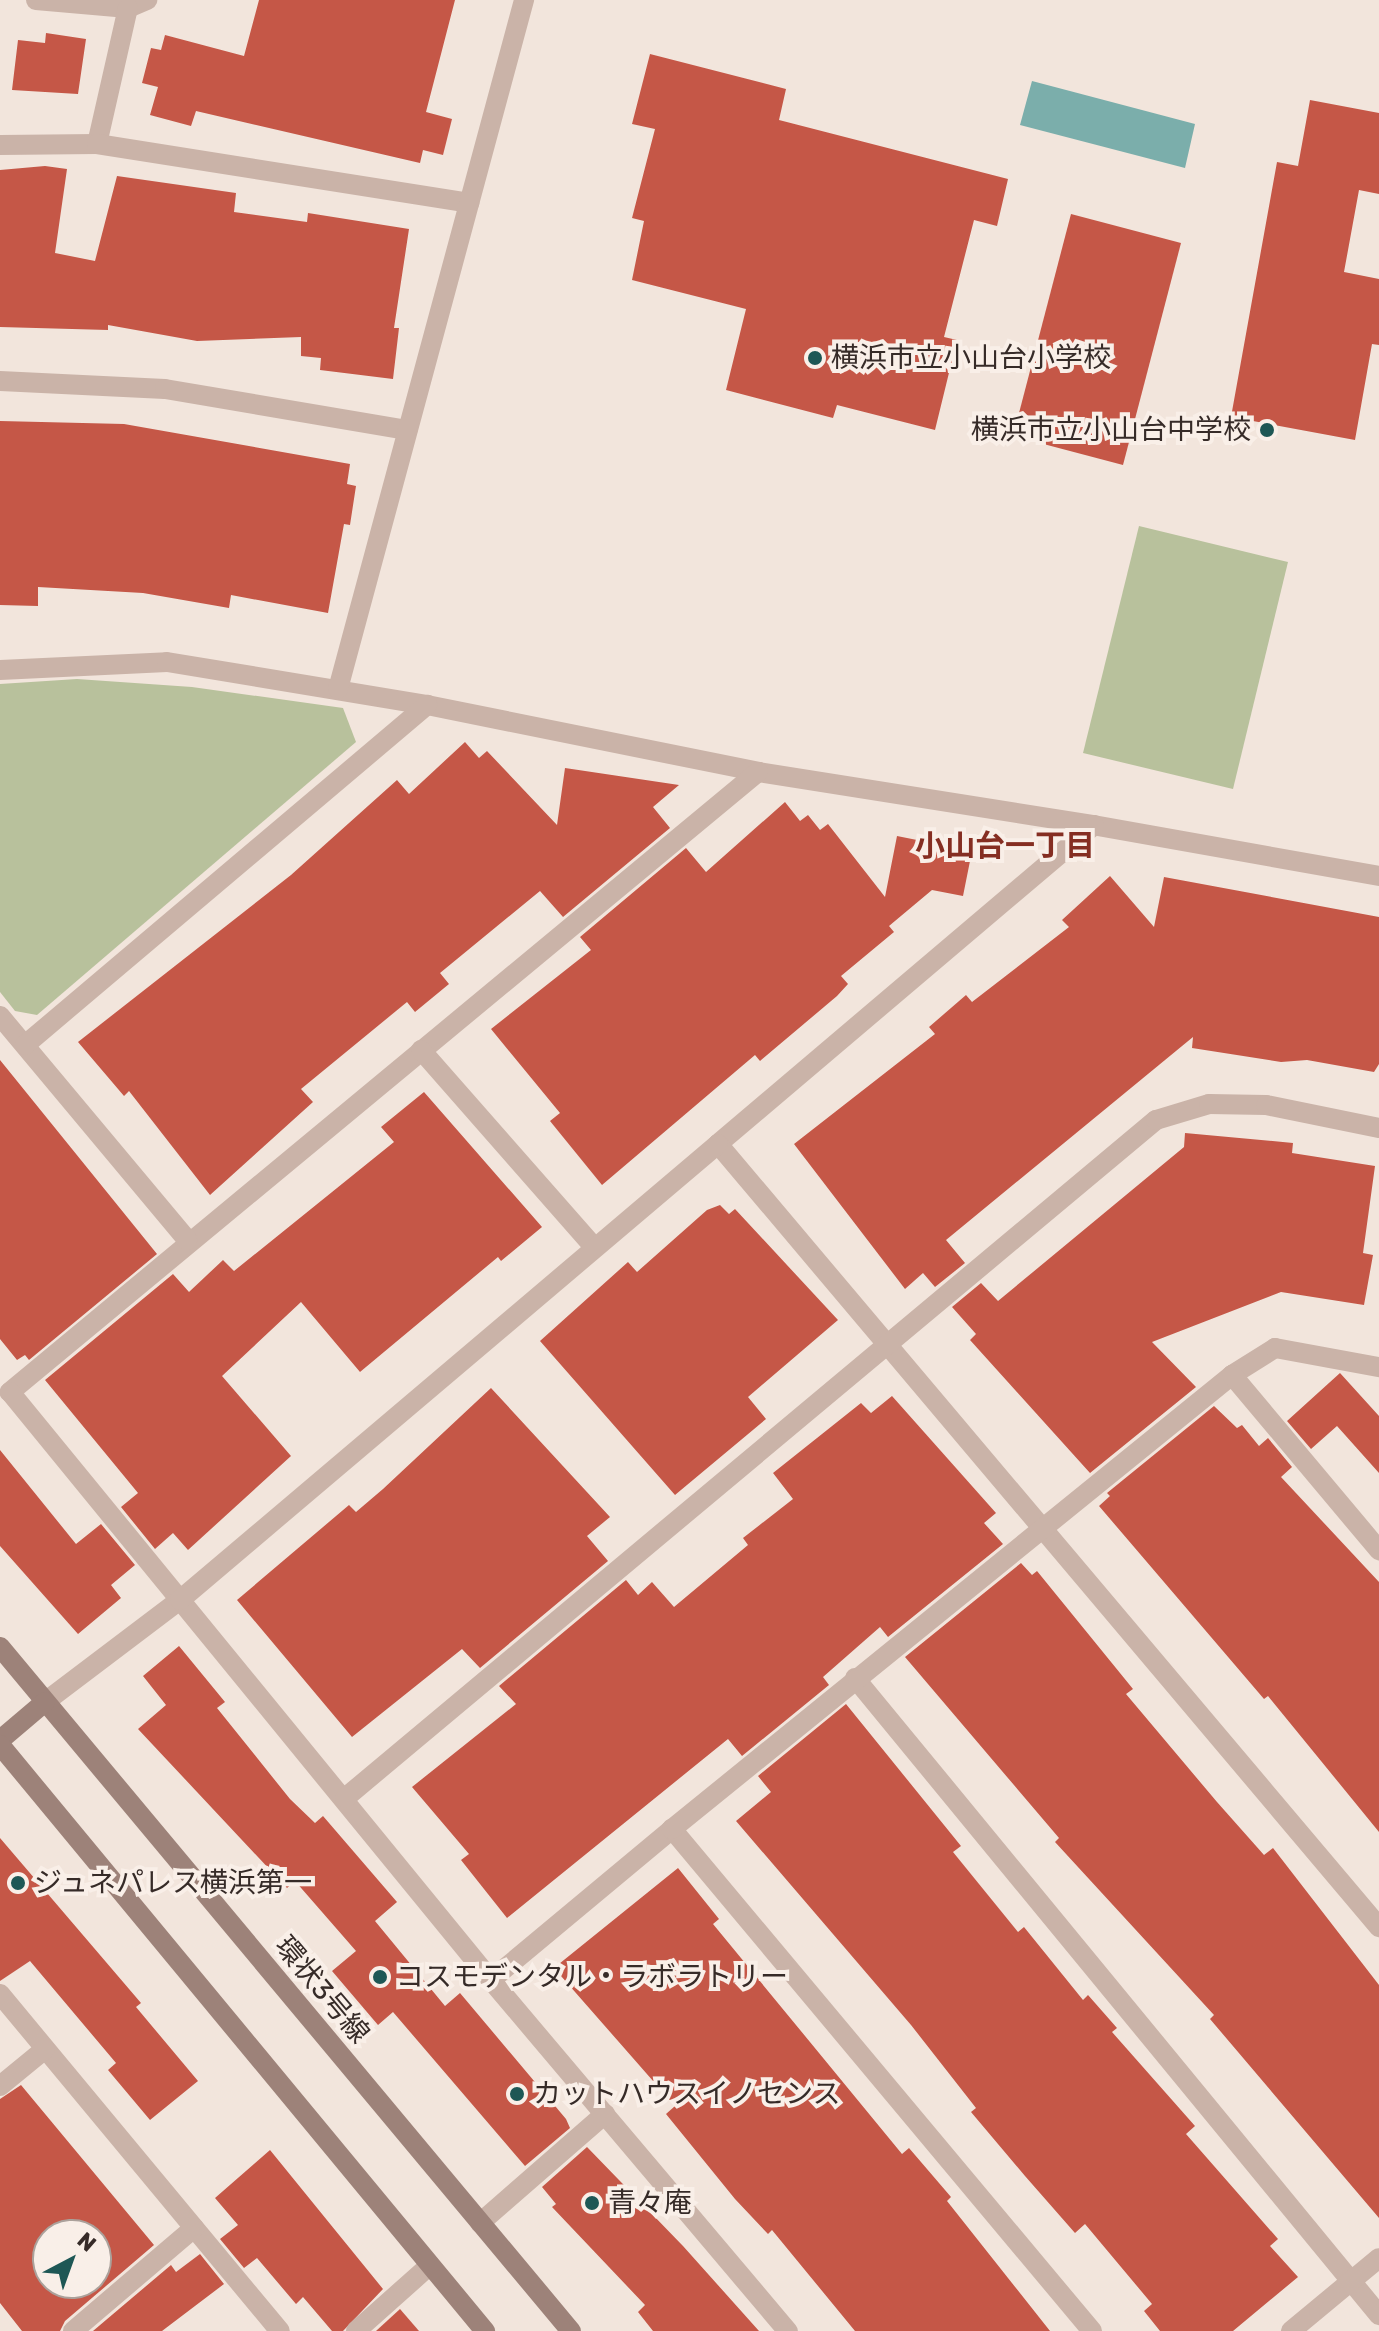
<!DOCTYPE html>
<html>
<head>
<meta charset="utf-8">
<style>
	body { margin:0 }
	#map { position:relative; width:1379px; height:2331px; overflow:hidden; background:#f2e5dc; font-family:Rubik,"Noto Sans JP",sans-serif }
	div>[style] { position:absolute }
	.green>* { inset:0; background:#b8c19c }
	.water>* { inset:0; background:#7baeab }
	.building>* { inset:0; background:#c55747 }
	.street>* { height:20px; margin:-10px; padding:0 10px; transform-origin:10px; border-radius:10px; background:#cab3a8 }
	.secondary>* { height:20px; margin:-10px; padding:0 10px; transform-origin:10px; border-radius:10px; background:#9d8279 }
	.dots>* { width:22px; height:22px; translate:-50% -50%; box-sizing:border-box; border:4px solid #f9efe8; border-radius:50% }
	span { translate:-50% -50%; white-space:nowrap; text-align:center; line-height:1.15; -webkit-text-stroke:8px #f9efe8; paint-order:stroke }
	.poi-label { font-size:28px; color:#362b28 }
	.left { translate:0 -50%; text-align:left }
	.right { translate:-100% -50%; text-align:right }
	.street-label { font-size:28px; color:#362b28 }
	.neighbourhood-label { font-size:30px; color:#852e22; font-weight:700 }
	.north { position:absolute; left:32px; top:2219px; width:80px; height:80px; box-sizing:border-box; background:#f9efe8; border:2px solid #aba19b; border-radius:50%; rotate:41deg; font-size:22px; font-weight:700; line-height:32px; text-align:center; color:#362b28 }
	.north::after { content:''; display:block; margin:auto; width:28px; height:36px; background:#1e5755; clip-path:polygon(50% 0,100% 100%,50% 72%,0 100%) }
</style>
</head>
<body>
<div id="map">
	<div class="green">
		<div style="clip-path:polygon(1139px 526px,1288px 562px,1233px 789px,1083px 753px)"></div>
		<div style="clip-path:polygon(77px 679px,192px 687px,343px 708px,356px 742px,37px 1015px,15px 1011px,0 992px,0 684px)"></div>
	</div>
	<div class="water">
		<div style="clip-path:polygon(1032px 81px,1195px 124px,1185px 168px,1020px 125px)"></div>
	</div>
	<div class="building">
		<div style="clip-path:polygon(259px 0,455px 0,426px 112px,452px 119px,443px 155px,423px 150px,420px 163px,196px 111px,191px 126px,150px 115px,158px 87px,142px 83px,151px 48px,161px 50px,165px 35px,244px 56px)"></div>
		<div style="clip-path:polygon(46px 33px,86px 39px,78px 94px,12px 90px,18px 40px,45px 43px)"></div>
		<div style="clip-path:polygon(650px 54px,786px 89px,779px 120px,1008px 179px,997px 226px,974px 220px,944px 337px,957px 340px,935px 430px,837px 405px,833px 418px,726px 390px,746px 309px,632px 280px,644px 221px,632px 218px,655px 129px,632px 124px)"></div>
		<div style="clip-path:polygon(1310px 100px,1379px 113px,1379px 194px,1359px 190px,1344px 272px,1379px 279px,1379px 345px,1372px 344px,1355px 440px,1231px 417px,1277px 162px,1298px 166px)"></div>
		<div style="clip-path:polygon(45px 166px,67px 169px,55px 253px,95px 261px,117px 176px,236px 193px,234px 212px,307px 222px,308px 213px,409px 229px,394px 328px,399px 328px,393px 379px,320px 370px,321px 358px,301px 356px,301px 337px,197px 341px,108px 325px,108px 330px,0 327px,0 170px)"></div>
		<div style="clip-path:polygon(1071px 214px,1181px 243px,1123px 465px,1013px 436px)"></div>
		<div style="clip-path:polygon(0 421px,124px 424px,350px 464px,347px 484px,356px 486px,350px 525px,344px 524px,328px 613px,231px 595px,229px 608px,143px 593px,38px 587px,38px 606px,0 605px)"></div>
		<div style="clip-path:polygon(465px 742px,479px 758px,487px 751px,557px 825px,565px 768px,679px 785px,653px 807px,670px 828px,563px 917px,540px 891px,440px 973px,449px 984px,415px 1012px,407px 1002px,301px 1089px,313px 1102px,210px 1195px,129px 1091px,124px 1096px,78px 1042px,291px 875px,397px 780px,409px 794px)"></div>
		<div style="clip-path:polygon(785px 802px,800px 821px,808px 815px,820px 830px,828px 824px,885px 897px,897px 836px,972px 851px,963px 896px,932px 890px,889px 926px,894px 932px,841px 976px,848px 984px,837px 996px,760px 1061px,755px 1055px,602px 1185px,550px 1121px,560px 1113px,491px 1029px,591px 950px,580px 937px,686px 848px,706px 872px)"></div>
		<div style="clip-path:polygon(1110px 876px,1154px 927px,1164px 877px,1379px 917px,1379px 1064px,1374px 1072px,1307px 1060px,1281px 1062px,1192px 1048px,1193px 1037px,946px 1240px,965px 1263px,935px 1287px,923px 1273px,905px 1289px,794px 1144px,935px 1034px,929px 1027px,966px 995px,972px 1002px,1069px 927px,1062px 920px)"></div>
		<div style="clip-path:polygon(0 1060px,157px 1254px,29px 1360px,25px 1355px,17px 1360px,0 1339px)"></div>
		<div style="clip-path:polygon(424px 1092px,542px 1227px,501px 1261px,498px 1257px,360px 1372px,301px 1302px,222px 1376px,291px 1456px,188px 1550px,173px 1533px,155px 1549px,121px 1507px,138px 1493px,45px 1380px,173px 1274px,189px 1292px,223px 1260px,234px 1271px,394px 1142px,381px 1127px)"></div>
		<div style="clip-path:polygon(1185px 1133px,1293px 1143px,1292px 1153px,1375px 1166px,1363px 1253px,1373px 1255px,1364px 1305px,1281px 1292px,1152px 1342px,1196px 1387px,1090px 1473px,970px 1340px,976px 1334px,952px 1307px,981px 1283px,998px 1301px,1184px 1147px)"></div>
		<div style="clip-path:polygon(720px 1205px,729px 1214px,735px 1209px,838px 1320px,748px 1397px,766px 1419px,675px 1495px,540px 1341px,628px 1262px,637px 1272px,707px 1210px)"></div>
		<div style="clip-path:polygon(1340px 1373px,1379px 1416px,1379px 1473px,1337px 1426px,1311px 1449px,1287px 1421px)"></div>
		<div style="clip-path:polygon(491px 1388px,610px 1517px,587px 1536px,608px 1561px,480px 1668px,462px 1649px,352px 1737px,237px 1600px,349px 1505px,356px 1512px,383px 1489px)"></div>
		<div style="clip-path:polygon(892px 1396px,996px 1513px,984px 1523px,1003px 1544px,888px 1637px,880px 1627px,823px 1677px,829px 1685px,742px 1756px,728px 1739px,507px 1918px,461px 1860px,469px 1854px,412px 1787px,516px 1704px,499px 1686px,626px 1580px,638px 1595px,652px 1582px,674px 1607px,748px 1545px,743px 1538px,793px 1499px,773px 1473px,861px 1403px,871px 1413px)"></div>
		<div style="clip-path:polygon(1214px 1406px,1237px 1428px,1242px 1425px,1259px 1446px,1268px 1438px,1292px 1467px,1281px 1477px,1379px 1582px,1379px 1832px,1268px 1696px,1264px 1699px,1099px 1506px,1110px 1496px,1107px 1493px)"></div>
		<div style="clip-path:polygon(0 1450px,76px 1544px,101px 1524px,135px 1565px,111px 1585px,121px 1598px,78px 1634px,0 1546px)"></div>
		<div style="clip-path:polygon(1021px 1563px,1032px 1575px,1037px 1571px,1133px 1689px,1126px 1694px,1217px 1802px,1264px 1855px,1273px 1848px,1379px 1985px,1379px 2218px,1210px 2019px,1214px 2015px,1055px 1842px,1059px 1838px,905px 1657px)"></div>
		<div style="clip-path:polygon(179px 1646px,225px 1702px,217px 1708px,290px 1799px,315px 1823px,323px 1816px,397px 1902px,375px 1921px,445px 2006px,460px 1993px,566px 2119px,570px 2128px,525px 2166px,393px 2012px,378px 2025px,332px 1971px,356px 1951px,295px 1881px,287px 1888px,138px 1729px,166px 1705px,143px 1676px)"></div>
		<div style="clip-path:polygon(846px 1704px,961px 1846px,953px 1852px,1018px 1932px,1024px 1927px,1083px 2000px,1088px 1995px,1117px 2028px,1112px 2032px,1195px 2126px,1186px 2134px,1278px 2239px,1270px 2246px,1298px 2277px,1233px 2331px,1160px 2331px,1144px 2311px,1152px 2304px,1085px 2224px,1075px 2233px,1025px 2176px,971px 2112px,976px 2108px,911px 2025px,736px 1821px,771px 1792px,758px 1776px)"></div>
		<div style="clip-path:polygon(0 1838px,141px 2003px,136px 2007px,198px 2081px,150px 2120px,108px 2070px,116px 2063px,30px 1961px,0 1981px)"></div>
		<div style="clip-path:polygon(678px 1868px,719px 1919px,713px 1924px,902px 2154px,909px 2148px,951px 2197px,947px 2201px,1050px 2331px,855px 2331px,772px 2230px,768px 2234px,735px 2199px,666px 2114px,675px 2106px,554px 1968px)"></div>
		<div style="clip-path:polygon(evenodd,21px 2085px,154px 2245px,65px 2321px,60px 2331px,22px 2331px,0 2303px,0 2099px,21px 2085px,48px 2235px,96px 2235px,96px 2283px,48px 2283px,48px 2235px)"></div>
		<div style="clip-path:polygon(587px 2147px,683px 2246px,759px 2331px,653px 2331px,638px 2312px,645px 2305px,552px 2207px,556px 2204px,542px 2187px)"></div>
		<div style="clip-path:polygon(270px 2150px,383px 2289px,343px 2331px,332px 2331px,303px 2297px,296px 2304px,257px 2258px,244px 2268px,220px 2239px,238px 2225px,215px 2198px)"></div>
		<div style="clip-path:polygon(200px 2254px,224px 2284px,162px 2331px,93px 2331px,171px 2265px,176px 2272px)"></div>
		<div style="clip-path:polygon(400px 2309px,419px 2331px,376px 2331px)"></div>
	</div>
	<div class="street">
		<div style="left:36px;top:0;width:92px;rotate:5deg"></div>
		<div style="left:128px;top:8px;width:21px;rotate:-23deg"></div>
		<div style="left:97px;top:144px;width:139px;rotate:-77.2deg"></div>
		<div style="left:0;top:145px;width:97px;rotate:-0.6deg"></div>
		<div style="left:97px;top:144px;width:377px;rotate:9deg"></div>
		<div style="left:0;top:381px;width:165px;rotate:2.8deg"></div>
		<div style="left:165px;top:389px;width:246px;rotate:9.6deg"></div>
		<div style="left:0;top:670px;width:167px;rotate:-2.7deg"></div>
		<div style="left:167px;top:662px;width:264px;rotate:9.4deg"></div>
		<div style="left:427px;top:705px;width:338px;rotate:11.4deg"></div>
		<div style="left:758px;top:772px;width:340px;rotate:9deg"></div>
		<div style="left:338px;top:689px;width:714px;rotate:-74.89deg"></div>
		<div style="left:758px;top:772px;width:972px;rotate:140.35deg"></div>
		<div style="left:10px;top:1392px;width:760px;rotate:50.72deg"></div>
		<div style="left:491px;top:1980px;width:460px;rotate:49.8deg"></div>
		<div style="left:1379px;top:876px;width:290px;rotate:-169.9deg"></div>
		<div style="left:1094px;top:825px;width:493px;rotate:139.7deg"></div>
		<div style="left:718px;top:1144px;width:1025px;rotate:49.83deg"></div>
		<div style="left:0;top:1016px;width:292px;rotate:50.1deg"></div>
		<div style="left:25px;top:1045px;width:527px;rotate:-40.22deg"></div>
		<div style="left:421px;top:1050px;width:262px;rotate:48.7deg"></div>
		<div style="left:1232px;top:1375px;width:51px;rotate:-32.1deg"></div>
		<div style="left:1275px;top:1348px;width:106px;rotate:10.4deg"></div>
		<div style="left:855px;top:1678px;width:825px;rotate:50.56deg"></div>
		<div style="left:45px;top:1702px;width:169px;rotate:-37.1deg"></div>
		<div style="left:180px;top:1600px;width:705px;rotate:-40.28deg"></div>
		<div style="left:345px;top:1798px;width:1057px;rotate:-39.9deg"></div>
		<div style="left:1156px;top:1120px;width:55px;rotate:-16.8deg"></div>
		<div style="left:1209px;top:1104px;width:57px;rotate:1deg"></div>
		<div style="left:1266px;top:1105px;width:115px;rotate:11.5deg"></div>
		<div style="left:491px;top:1980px;width:236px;rotate:-39.8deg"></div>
		<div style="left:0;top:1994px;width:438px;rotate:50.3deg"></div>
		<div style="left:0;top:2086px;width:58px;rotate:-39.4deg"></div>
		<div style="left:480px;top:2223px;width:166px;rotate:-41.1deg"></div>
		<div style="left:73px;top:2331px;width:159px;rotate:-40.4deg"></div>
		<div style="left:356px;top:2331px;width:99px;rotate:-41.7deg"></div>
		<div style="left:1092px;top:2331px;width:655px;rotate:-129.92deg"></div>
		<div style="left:672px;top:1829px;width:721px;rotate:-39.03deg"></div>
		<div style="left:1232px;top:1375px;width:229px;rotate:50deg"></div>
		<div style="left:1291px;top:2331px;width:114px;rotate:-39.7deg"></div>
	</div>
	<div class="secondary">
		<div style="left:0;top:1647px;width:891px;rotate:50.15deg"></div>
		<div style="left:0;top:1740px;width:59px;rotate:-40.2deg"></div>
		<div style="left:0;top:1745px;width:761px;rotate:50.39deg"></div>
	</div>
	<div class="dots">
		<div style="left:815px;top:358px;background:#1e5755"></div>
		<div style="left:1267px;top:430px;background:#1e5755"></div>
		<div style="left:18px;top:1883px;background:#1e5755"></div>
		<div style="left:380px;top:1977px;background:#1e5755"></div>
		<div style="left:517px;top:2094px;background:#1e5755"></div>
		<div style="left:592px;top:2203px;background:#1e5755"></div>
	</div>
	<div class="poi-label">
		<span class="left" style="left:831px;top:358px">横浜市立小山台小学校</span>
		<span class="right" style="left:1251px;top:430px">横浜市立小山台中学校</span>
		<span class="left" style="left:34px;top:1883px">ジュネパレス横浜第一</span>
		<span class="left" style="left:396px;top:1977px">コスモデンタル・ラボラトリー</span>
		<span class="left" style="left:533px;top:2094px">カットハウスイノセンス</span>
		<span class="left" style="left:608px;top:2203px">青々庵</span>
	</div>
	<div class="street-label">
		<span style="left:322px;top:1990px;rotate:50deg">環状3号線</span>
	</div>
	<div class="neighbourhood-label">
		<span style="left:1005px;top:846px">小山台一丁目</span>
	</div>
	<div class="north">N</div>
</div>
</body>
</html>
